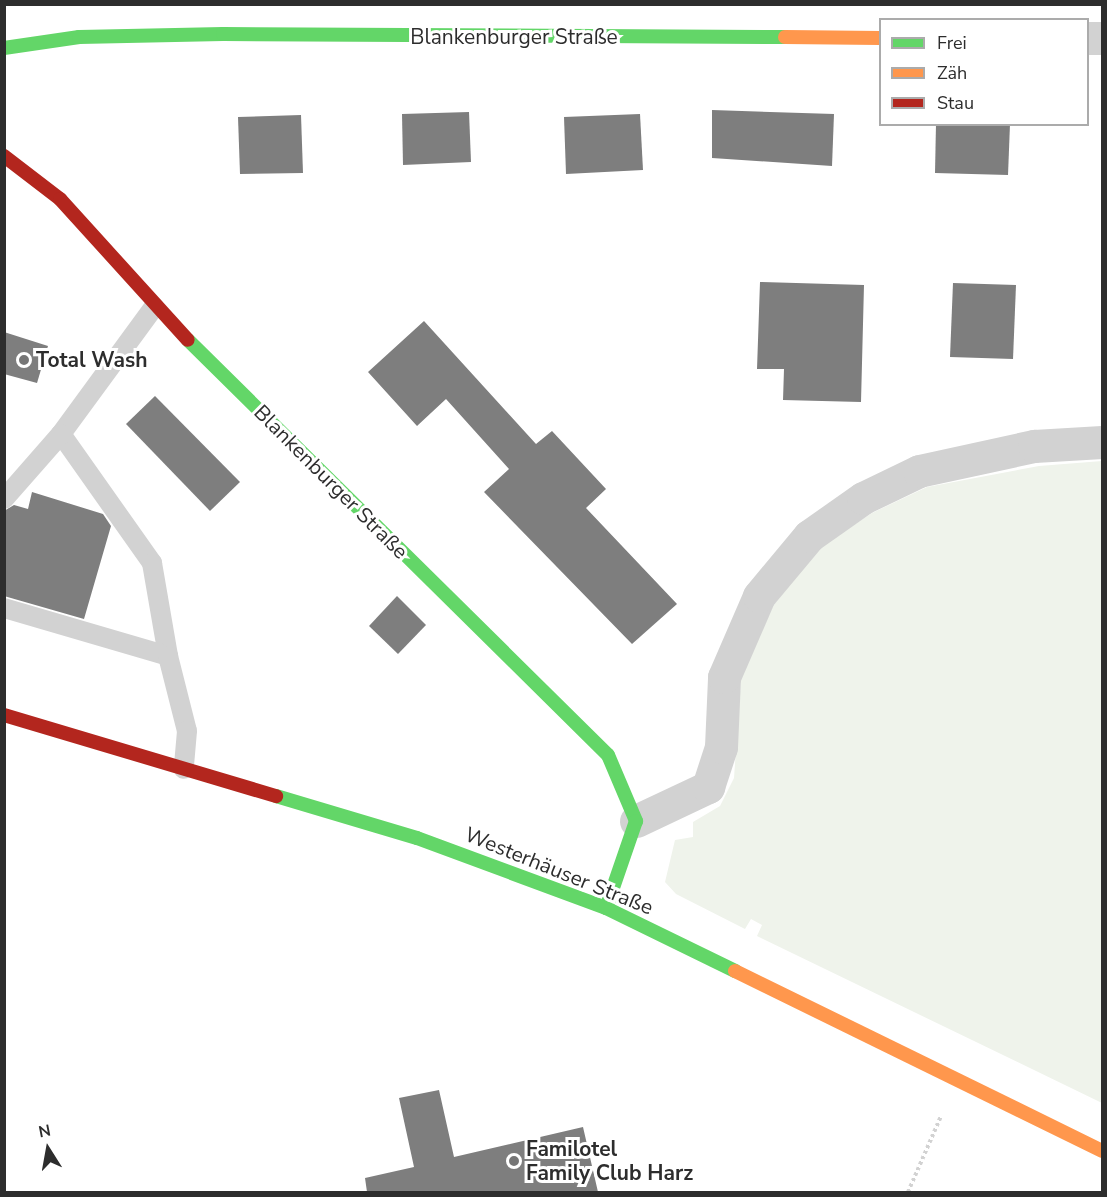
<!DOCTYPE html>
<html>
<head>
<meta charset="utf-8">
<style>
	body { margin:0 }
	#map { position:relative; width:1107px; height:1197px; overflow:hidden; background:#fff; font-family:"Nunito Sans",sans-serif }
	div>[style] { position:absolute }
	.green>* { inset:0; background:#eff3eb }
	.building>* { inset:0; background:#7e7e7e }
	.path>* { height:4px; margin-top:-2px; transform-origin:0; background:repeating-linear-gradient(90deg,#d2d2d2 0 3px,transparent 0 6px) }
	.lane>* { height:20px; margin:-10px; padding:0 10px; transform-origin:10px; border-radius:10px; background:#d2d2d2 }
	.street>* { height:33px; margin:-16.5px; padding:0 16.5px; transform-origin:16.5px; border-radius:16.5px; background:#d2d2d2 }
	.fast>* { height:14px; margin:-7px; padding:0 7px; transform-origin:7px; border-radius:7px; background:#63d668 }
	.slow>* { height:14px; margin:-7px; padding:0 7px; transform-origin:7px; border-radius:7px; background:#ff974d }
	.jam>* { height:14px; margin:-7px; padding:0 7px; transform-origin:7px; border-radius:7px; background:#b3261e }
	.dots>* { width:16px; height:16px; translate:-50% -50%; box-sizing:border-box; border:3px solid #fff; border-radius:50% }
	span { translate:-50% -50%; white-space:nowrap; text-align:center; line-height:1.15; -webkit-text-stroke:6px #fff; paint-order:stroke }
	.street-label { font-size:21px; color:#2d2d2d }
	.poi-label { font-size:21px; color:#2d2d2d; font-weight:700 }
	.left { translate:0 -50%; text-align:left }
	.frame { position:absolute; inset:0; border:6px solid #2d2d2d; pointer-events:none }
	.legend { position:absolute; left:879px; top:18px; width:210px; height:108px; box-sizing:border-box; background:#fff; border:2px solid #ababab; margin:0; padding:8px 10px; list-style:none; font-size:18px; color:#2d2d2d }
	.legend li { display:flex; align-items:center; gap:12px; height:30px }
	.legend b { width:30px; border:2px solid #ababab }
	.north { position:absolute; left:18px; top:1119px; width:60px; height:60px; -webkit-text-stroke:4px #fff; paint-order:stroke; rotate:349deg; font-size:16px; font-weight:700; line-height:24px; text-align:center; color:#2d2d2d }
	.north::after { content:''; display:block; margin:auto; width:21px; height:27px; background:#2d2d2d; clip-path:polygon(50% 0,100% 100%,50% 72%,0 100%) }
</style>
</head>
<body>
<div id="map">
	<div class="green">
		<div style="clip-path:polygon(1102px 461px,1102px 1103px,757px 936px,762px 925px,751px 919px,745px 929px,676px 894px,665px 882px,675px 840px,693px 837px,693px 822px,720px 806px,734px 778px,741px 678px,773px 606px,816px 550px,872px 513px,927px 487px,1039px 466px)"></div>
	</div>
	<div class="building">
		<div style="clip-path:polygon(712px 110px,834px 114px,832px 166px,712px 158px)"></div>
		<div style="clip-path:polygon(469px 112px,471px 162px,403px 165px,402px 114px)"></div>
		<div style="clip-path:polygon(640px 114px,643px 170px,566px 174px,564px 117px)"></div>
		<div style="clip-path:polygon(301px 115px,303px 173px,240px 174px,238px 117px)"></div>
		<div style="clip-path:polygon(936px 124px,1010px 124px,1008px 175px,935px 173px)"></div>
		<div style="clip-path:polygon(760px 282px,864px 285px,861px 402px,783px 400px,784px 369px,757px 369px)"></div>
		<div style="clip-path:polygon(953px 283px,1016px 285px,1013px 359px,950px 357px)"></div>
		<div style="clip-path:polygon(424px 321px,536px 444px,552px 431px,606px 489px,586px 508px,677px 604px,632px 644px,484px 492px,509px 469px,446px 399px,417px 426px,368px 372px)"></div>
		<div style="clip-path:polygon(4px 332px,48px 346px,37px 383px,4px 374px)"></div>
		<div style="clip-path:polygon(155px 396px,240px 482px,210px 511px,126px 424px)"></div>
		<div style="clip-path:polygon(32px 492px,103px 514px,111px 526px,84px 619px,4px 596px,4px 511px,14px 505px,28px 509px)"></div>
		<div style="clip-path:polygon(397px 596px,426px 625px,398px 654px,369px 626px)"></div>
		<div style="clip-path:polygon(439px 1090px,454px 1157px,583px 1127px,598px 1192px,367px 1192px,365px 1178px,414px 1167px,399px 1098px)"></div>
	</div>
	<div class="path">
		<div style="left:908px;top:1192px;width:83px;rotate:-66.5deg"></div>
	</div>
	<div class="lane">
		<div style="left:154px;top:307px;width:157px;rotate:126.2deg"></div>
		<div style="left:61px;top:434px;width:158px;rotate:54.8deg"></div>
		<div style="left:152px;top:563px;width:94px;rotate:80.2deg"></div>
		<div style="left:4px;top:499px;width:86px;rotate:-48.8deg"></div>
		<div style="left:4px;top:608px;width:171px;rotate:16.3deg"></div>
		<div style="left:168px;top:656px;width:77px;rotate:75.8deg"></div>
		<div style="left:187px;top:731px;width:38px;rotate:95deg"></div>
	</div>
	<div class="street">
		<div style="left:1088px;top:38px;width:14px"></div>
		<div style="left:636px;top:821px;width:80px;rotate:-25.3deg"></div>
		<div style="left:708px;top:787px;width:42px;rotate:-72deg"></div>
		<div style="left:721px;top:747px;width:70px;rotate:-87.5deg"></div>
		<div style="left:724px;top:677px;width:88px;rotate:-66.6deg"></div>
		<div style="left:759px;top:596px;width:78px;rotate:-50.2deg"></div>
		<div style="left:809px;top:536px;width:66px;rotate:-35.1deg"></div>
		<div style="left:863px;top:498px;width:62px;rotate:-25.7deg"></div>
		<div style="left:919px;top:471px;width:118px;rotate:-12.3deg"></div>
		<div style="left:1034px;top:446px;width:68px;rotate:-3.4deg"></div>
	</div>
	<div class="fast">
		<div style="left:4px;top:48px;width:76px;rotate:-8.3deg"></div>
		<div style="left:79px;top:37px;width:144px;rotate:-1.2deg"></div>
		<div style="left:223px;top:34px;width:562px;rotate:0.31deg"></div>
		<div style="left:188px;top:340px;width:590px;rotate:44.66deg"></div>
		<div style="left:608px;top:755px;width:72px;rotate:67deg"></div>
		<div style="left:636px;top:821px;width:92px;rotate:109deg"></div>
		<div style="left:276px;top:796px;width:147px;rotate:16.6deg"></div>
		<div style="left:417px;top:838px;width:202px;rotate:20.3deg"></div>
		<div style="left:606px;top:908px;width:144px;rotate:26deg"></div>
	</div>
	<div class="slow">
		<div style="left:785px;top:37px;width:95px;rotate:0.6deg"></div>
		<div style="left:735px;top:971px;width:409px;rotate:26.1deg"></div>
	</div>
	<div class="jam">
		<div style="left:4px;top:156px;width:71px;rotate:37.5deg"></div>
		<div style="left:60px;top:199px;width:190px;rotate:47.8deg"></div>
		<div style="left:4px;top:715px;width:284px;rotate:16.6deg"></div>
	</div>
	<div class="dots">
		<div style="left:24px;top:360px;background:#767676"></div>
		<div style="left:514px;top:1161px;background:#767676"></div>
	</div>
	<div class="street-label">
		<span style="left:514px;top:37px">Blankenburger Straße</span>
		<span style="left:331px;top:482px;rotate:45deg">Blankenburger Straße</span>
		<span style="left:559px;top:871px;rotate:22deg">Westerhäuser Straße</span>
	</div>
	<div class="poi-label">
		<span class="left" style="left:36px;top:360px">Total Wash</span>
		<span class="left" style="left:526px;top:1161px">Familotel<br>Family Club Harz</span>
	</div>
	<div class="frame"></div>
	<ul class="legend">
	<li><b style="height:8px;background:#63d668"></b>Frei</li>
	<li><b style="height:8px;background:#ff974d"></b>Zäh</li>
	<li><b style="height:8px;background:#b3261e"></b>Stau</li>
	</ul>
	<div class="north">N</div>
</div>
</body>
</html>
